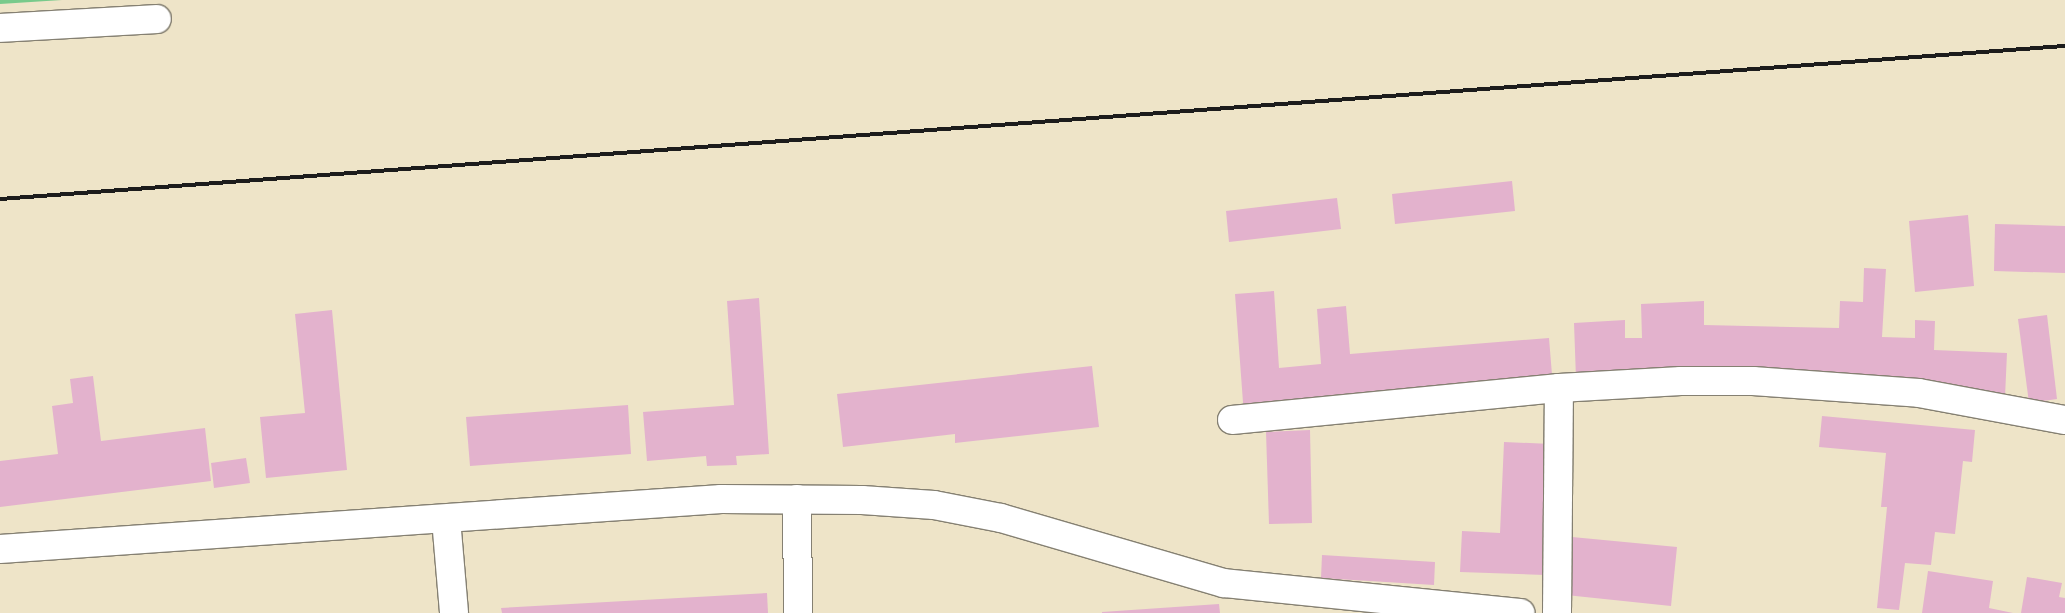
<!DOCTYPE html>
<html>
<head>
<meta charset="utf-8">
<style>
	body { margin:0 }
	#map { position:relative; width:2065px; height:613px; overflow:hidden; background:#eee4c8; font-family:"Old Standard TT",serif }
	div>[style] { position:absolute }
	.green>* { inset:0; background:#78ca8b }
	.building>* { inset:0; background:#e3b2cd }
	.roads { filter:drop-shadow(1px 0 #858072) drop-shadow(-1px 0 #858072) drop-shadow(0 1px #858072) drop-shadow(0 -1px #858072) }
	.minor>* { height:28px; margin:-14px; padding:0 14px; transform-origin:14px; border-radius:14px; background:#fff }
	.rail>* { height:4px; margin:-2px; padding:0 2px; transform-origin:2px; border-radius:2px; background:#1c1c1c }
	span { translate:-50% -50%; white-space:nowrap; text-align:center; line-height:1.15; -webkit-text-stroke:4px #f6f6f2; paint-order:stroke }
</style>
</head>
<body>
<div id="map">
	<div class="green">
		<div style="clip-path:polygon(0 0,62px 0,0 4px)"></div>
	</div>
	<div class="building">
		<div style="clip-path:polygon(1512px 181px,1515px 211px,1395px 224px,1392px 194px)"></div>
		<div style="clip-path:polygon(1337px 198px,1341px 229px,1229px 242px,1226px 211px)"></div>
		<div style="clip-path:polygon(1968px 215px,1974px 286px,1915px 292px,1909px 221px)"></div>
		<div style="clip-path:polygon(1995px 224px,2065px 226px,2065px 273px,1994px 271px)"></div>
		<div style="clip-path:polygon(1864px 268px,1886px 269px,1882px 337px,1915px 338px,1915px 320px,1935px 321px,1934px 350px,2007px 353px,2005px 397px,1576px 379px,1574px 323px,1625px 320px,1625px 338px,1642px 338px,1641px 304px,1704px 301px,1704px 325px,1839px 328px,1840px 301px,1863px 302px)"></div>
		<div style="clip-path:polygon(1274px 291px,1279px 368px,1321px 364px,1317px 309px,1346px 306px,1350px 354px,1549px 338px,1553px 387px,1244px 416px,1235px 294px)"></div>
		<div style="clip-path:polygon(759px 298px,769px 454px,736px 456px,737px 465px,707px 466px,706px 456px,647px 461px,643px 412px,734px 405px,727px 301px)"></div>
		<div style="clip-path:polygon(332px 310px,347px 470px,266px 478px,260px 417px,305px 413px,295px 314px)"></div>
		<div style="clip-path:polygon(2047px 315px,2057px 399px,2029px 403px,2018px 319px)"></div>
		<div style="clip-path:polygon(1092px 366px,1099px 427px,955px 443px,955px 434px,843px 447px,837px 394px)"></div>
		<div style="clip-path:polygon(93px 376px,101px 441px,205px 428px,211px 481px,0 507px,0 461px,58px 454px,52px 406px,73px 403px,70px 379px)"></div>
		<div style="clip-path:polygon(628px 405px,631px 454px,470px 466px,466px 417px)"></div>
		<div style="clip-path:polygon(1822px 416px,1975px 430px,1972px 462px,1963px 461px,1955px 534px,1935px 532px,1931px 565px,1905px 563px,1899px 610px,1877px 608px,1887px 507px,1881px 507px,1886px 453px,1819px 447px)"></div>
		<div style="clip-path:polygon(1310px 430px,1312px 523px,1269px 524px,1266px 432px)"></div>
		<div style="clip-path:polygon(1504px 442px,1551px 444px,1545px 575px,1460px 572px,1462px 531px,1500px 533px)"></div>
		<div style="clip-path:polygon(246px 458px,250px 483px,214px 488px,211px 463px)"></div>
		<div style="clip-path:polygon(1572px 537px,1677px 547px,1671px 606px,1566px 595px)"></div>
		<div style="clip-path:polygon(1322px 555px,1435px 562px,1434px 585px,1321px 578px)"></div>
		<div style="clip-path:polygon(1928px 571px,1993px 581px,1989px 608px,2013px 613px,1922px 613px)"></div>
		<div style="clip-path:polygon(2027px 577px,2062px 583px,2059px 597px,2065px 598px,2065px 613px,2021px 613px)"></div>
		<div style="clip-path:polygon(767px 593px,768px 613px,502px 613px,501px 608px)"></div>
		<div style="clip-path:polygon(1219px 604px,1220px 613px,1102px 613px,1102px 612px)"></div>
	</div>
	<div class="roads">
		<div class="minor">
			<div style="left:0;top:28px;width:157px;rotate:-3.3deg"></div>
			<div style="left:1232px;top:420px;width:329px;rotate:-5.6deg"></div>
			<div style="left:1559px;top:388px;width:122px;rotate:-3.3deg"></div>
			<div style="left:1681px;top:381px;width:72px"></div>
			<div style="left:1753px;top:381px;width:166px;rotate:4.1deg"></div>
			<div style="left:1919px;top:393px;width:148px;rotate:10.5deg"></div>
			<div style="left:797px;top:499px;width:114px;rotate:89.5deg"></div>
			<div style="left:446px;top:519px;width:94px;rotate:85.1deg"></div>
			<div style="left:0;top:549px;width:723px;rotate:-3.97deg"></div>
			<div style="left:721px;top:499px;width:141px;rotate:0.4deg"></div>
			<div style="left:862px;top:500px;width:72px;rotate:4deg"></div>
			<div style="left:934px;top:505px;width:68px;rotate:11deg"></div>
			<div style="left:1001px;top:518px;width:232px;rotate:16.3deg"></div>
			<div style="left:1224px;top:583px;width:298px;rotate:5.8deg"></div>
			<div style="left:1557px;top:613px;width:225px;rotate:-89.5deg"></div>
		</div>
	</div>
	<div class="rail">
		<div style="left:0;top:199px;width:2071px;rotate:-4.24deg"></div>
	</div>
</div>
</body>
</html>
